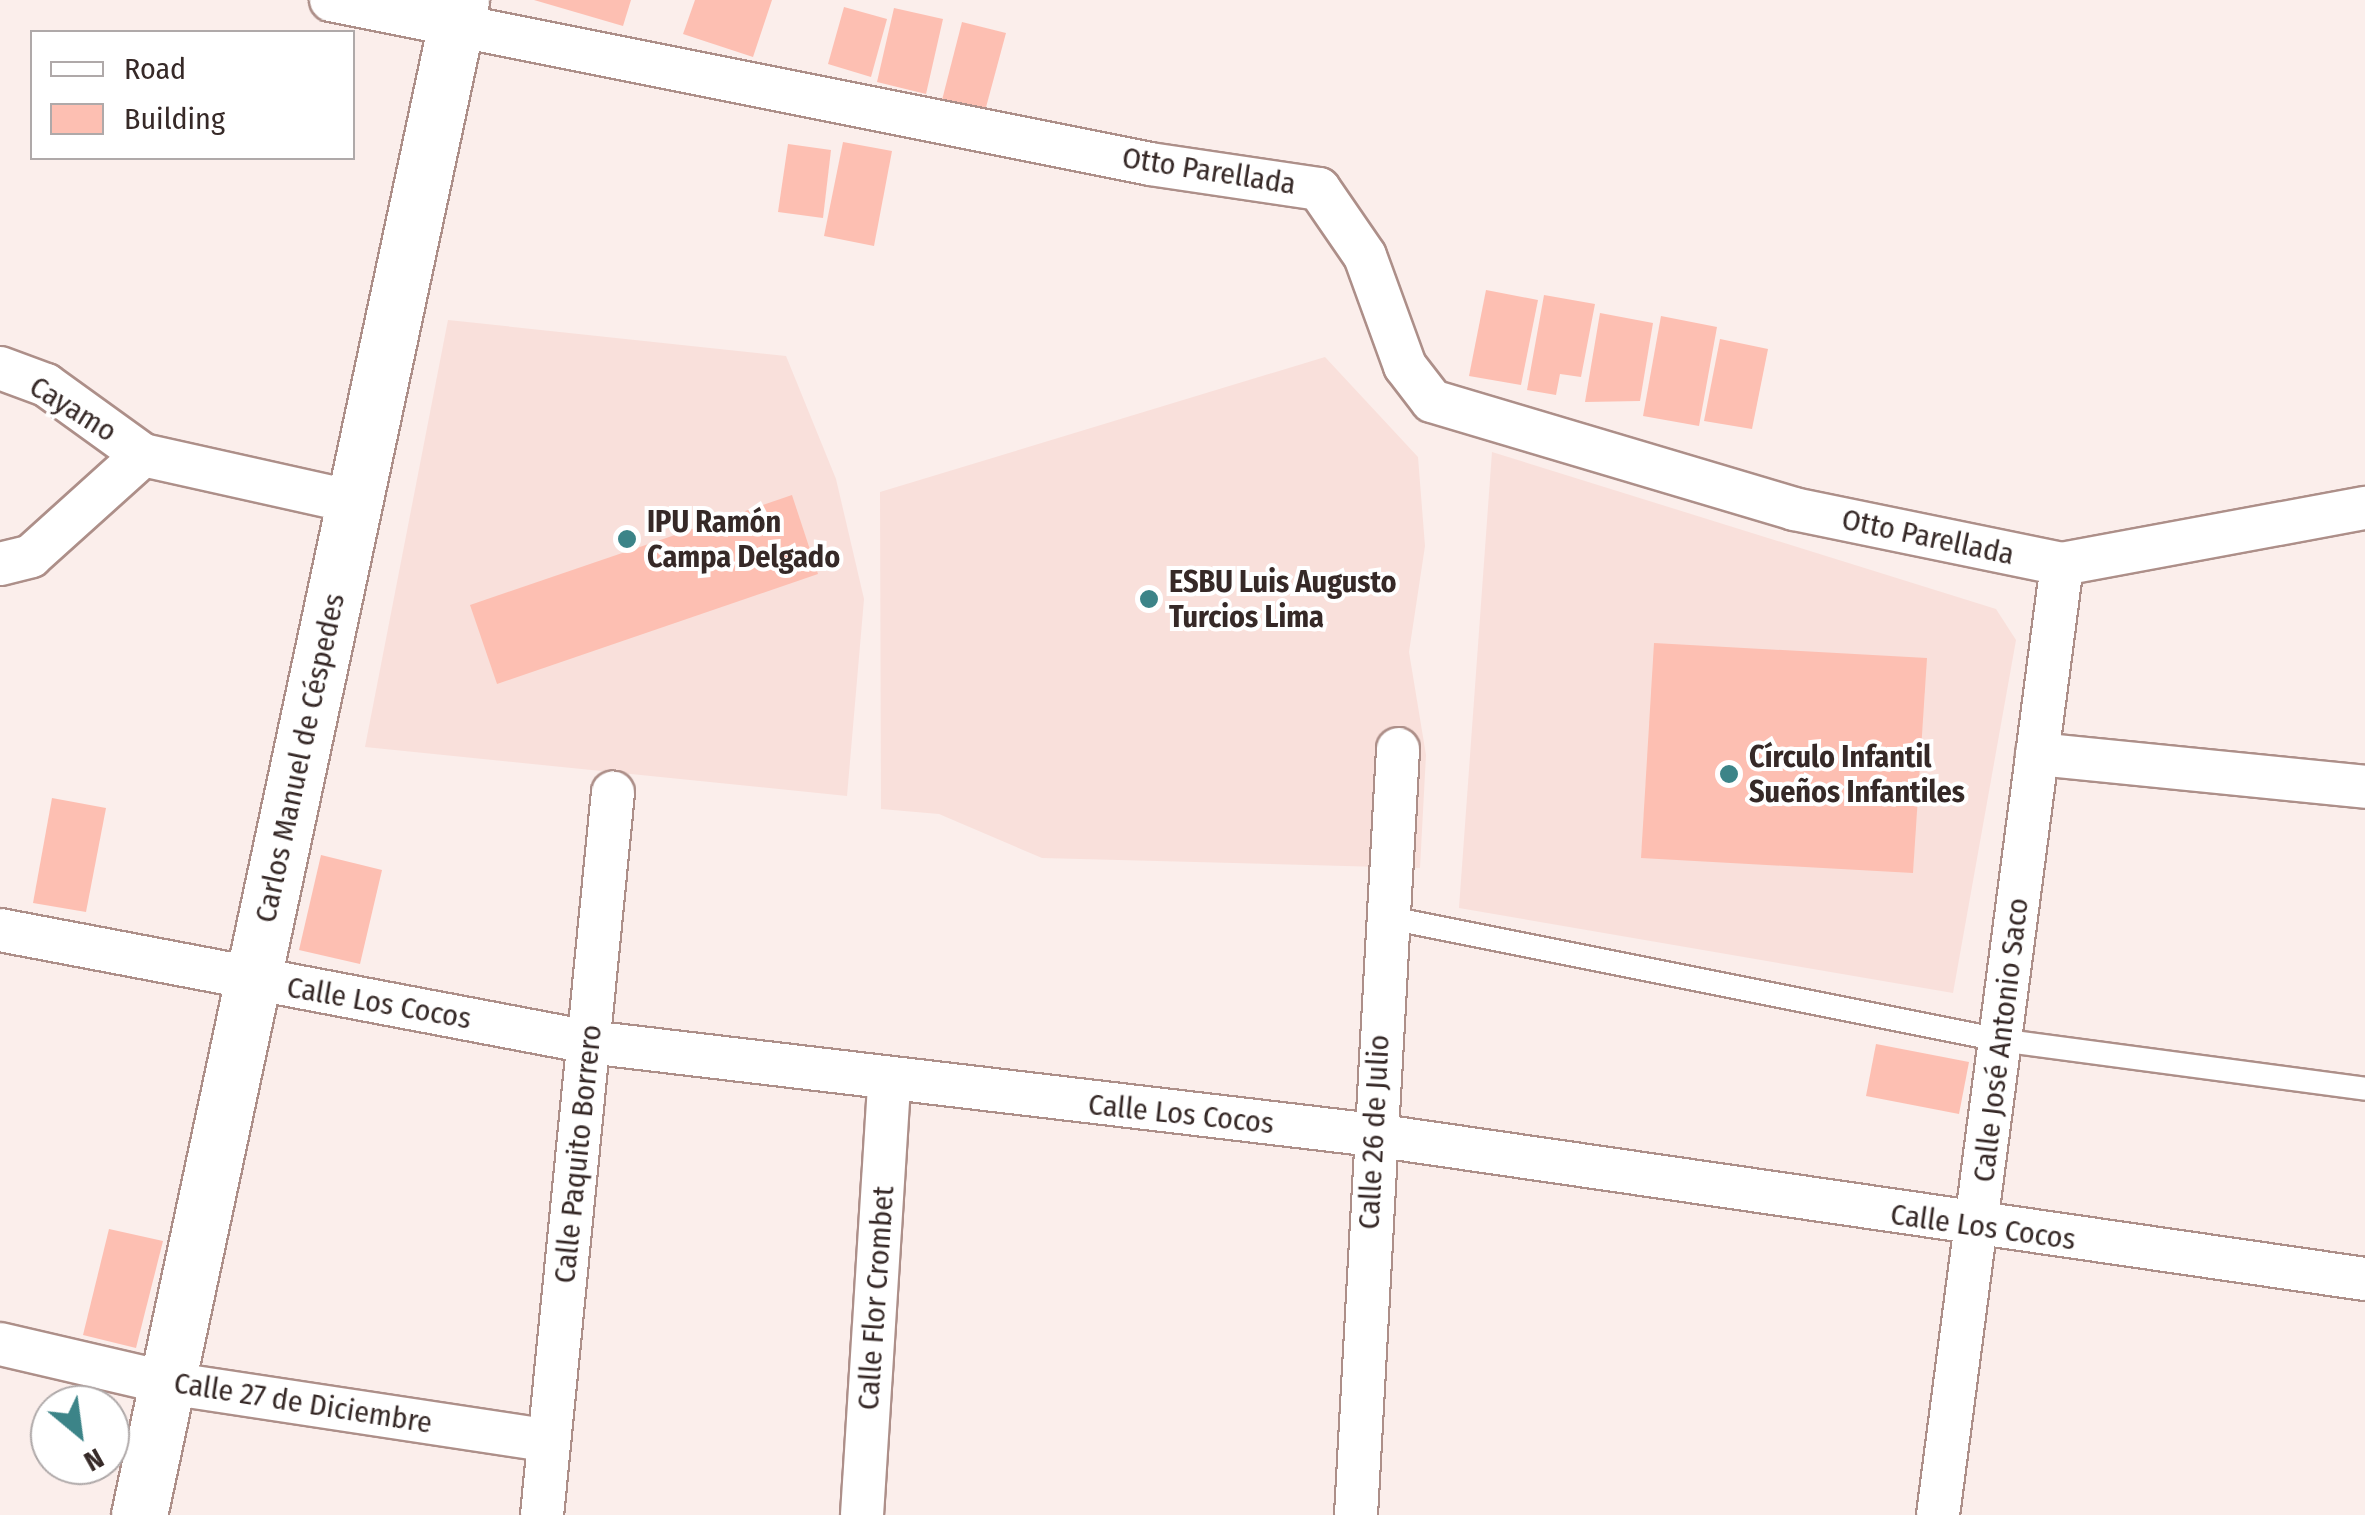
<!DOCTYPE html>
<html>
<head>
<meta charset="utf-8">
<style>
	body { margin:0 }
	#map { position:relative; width:2365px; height:1515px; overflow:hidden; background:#fbeeeb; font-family:"Fira Sans Condensed",sans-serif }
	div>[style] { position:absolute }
	.built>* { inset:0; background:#f9e0db }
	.building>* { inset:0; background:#fdbfb2 }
	.roads { filter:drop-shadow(2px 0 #ad8f89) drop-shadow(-2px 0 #ad8f89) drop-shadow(0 2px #ad8f89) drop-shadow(0 -2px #ad8f89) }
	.service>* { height:22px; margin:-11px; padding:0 11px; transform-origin:11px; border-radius:11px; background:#fff }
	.minor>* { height:42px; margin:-21px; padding:0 21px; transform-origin:21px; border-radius:21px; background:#fff }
	.tertiary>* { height:55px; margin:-27.5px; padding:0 27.5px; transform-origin:27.5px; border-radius:27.5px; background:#fff }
	.dots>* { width:28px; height:28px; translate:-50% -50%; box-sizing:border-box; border:5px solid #fff; border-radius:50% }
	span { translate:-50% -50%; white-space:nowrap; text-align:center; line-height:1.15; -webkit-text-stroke:8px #fff; paint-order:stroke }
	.street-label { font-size:30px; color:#362927 }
	.poi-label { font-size:30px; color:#362927; font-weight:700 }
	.left { translate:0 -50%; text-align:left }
	.legend { position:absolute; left:30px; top:30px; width:325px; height:130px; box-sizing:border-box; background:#fff; border:2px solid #afa9a9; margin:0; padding:12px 18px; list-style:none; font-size:30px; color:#362927 }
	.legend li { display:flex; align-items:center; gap:20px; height:50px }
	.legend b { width:50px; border:2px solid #afa9a9 }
	.north { position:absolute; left:30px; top:1385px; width:100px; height:100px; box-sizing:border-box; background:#fff; border:2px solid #afa9a9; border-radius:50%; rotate:151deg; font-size:28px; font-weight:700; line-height:40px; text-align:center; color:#362927 }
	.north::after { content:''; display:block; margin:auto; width:35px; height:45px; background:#3c8488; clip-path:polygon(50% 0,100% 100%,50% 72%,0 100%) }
</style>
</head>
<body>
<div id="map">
	<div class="built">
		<div style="clip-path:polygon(448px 320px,786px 356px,836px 479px,864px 599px,847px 796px,365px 747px)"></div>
		<div style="clip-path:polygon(1325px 357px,1418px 457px,1425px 546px,1409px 652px,1426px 755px,1420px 868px,1042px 858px,939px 814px,881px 809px,880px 492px)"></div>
		<div style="clip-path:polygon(1492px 452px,1996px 609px,2016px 640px,1953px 993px,1459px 908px)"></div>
	</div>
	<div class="building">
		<div style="clip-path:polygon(534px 0,631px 0,623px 26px)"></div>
		<div style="clip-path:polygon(695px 0,772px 0,753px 57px,683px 34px)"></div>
		<div style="clip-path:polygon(844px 7px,887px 19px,871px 77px,828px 64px)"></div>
		<div style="clip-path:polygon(894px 8px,943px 19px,926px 94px,877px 82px)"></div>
		<div style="clip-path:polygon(962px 22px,1006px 33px,985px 111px,942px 100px)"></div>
		<div style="clip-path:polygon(843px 142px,892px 151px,874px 246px,824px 236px)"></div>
		<div style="clip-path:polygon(788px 144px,831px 150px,823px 218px,778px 212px)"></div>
		<div style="clip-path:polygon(1486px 290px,1538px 300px,1521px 385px,1469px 376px)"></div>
		<div style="clip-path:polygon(1544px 295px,1595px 304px,1581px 377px,1560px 374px,1556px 395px,1527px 390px)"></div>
		<div style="clip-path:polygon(1600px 313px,1653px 323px,1640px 401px,1585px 402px)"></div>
		<div style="clip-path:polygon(1661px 316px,1717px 327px,1699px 426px,1643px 416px)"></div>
		<div style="clip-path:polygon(1720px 339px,1768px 349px,1752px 429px,1704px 421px)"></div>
		<div style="clip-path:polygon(792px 495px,818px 574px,497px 684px,470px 605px)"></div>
		<div style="clip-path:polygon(1654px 643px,1927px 658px,1913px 873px,1641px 858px)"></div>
		<div style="clip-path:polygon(52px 798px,106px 808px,86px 912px,33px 903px)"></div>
		<div style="clip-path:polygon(321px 855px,382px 870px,360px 964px,299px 950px)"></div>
		<div style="clip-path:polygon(1876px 1044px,1969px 1062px,1959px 1114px,1866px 1096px)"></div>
		<div style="clip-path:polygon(109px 1229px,163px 1241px,136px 1348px,83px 1335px)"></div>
	</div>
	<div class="roads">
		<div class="service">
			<div style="left:1385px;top:917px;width:627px;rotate:11.31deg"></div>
			<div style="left:2000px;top:1040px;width:368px;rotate:7.6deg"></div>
		</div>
		<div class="minor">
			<div style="left:331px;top:0;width:835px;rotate:11.32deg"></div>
			<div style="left:1150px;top:164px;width:171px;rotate:8.4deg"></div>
			<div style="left:1319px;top:189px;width:81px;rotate:55.5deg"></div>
			<div style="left:1365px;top:256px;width:117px;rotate:70deg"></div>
			<div style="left:1405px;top:366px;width:44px;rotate:52.4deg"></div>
			<div style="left:1432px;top:401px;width:378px;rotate:16.6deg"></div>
			<div style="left:1794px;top:509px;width:274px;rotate:11.6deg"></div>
			<div style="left:2062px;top:564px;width:308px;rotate:-10.5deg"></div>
			<div style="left:0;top:368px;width:49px;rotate:20.3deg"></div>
			<div style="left:46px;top:385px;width:120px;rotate:35.8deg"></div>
			<div style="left:0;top:564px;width:32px;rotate:-14deg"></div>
			<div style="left:31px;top:556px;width:151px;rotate:-42deg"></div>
			<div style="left:143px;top:455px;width:216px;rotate:12.6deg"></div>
			<div style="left:2037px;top:754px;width:330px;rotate:5.7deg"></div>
			<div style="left:0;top:930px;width:600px;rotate:10.77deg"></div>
			<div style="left:589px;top:1042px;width:790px;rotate:6.76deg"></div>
			<div style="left:1374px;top:1135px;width:1001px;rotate:8.27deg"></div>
			<div style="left:0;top:1344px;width:171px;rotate:13.1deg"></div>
			<div style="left:167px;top:1383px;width:386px;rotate:8.6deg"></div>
			<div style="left:542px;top:1515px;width:726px;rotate:-84.39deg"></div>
			<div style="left:862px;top:1515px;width:435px;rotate:-86.4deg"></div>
			<div style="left:1356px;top:1515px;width:767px;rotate:-86.86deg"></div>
			<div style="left:1938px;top:1515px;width:959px;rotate:-82.57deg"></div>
		</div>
		<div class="tertiary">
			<div style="left:139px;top:1515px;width:1549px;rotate:-78deg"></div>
		</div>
	</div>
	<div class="dots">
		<div style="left:627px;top:539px;background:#3c8488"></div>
		<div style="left:1149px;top:599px;background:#3c8488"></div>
		<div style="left:1729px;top:774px;background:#3c8488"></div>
	</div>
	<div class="street-label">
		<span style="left:1209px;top:171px;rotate:9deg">Otto Parellada</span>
		<span style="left:73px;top:409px;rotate:32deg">Cayamo</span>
		<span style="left:1928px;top:537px;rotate:12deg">Otto Parellada</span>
		<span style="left:300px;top:758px;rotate:-78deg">Carlos Manuel de Céspedes</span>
		<span style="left:379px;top:1003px;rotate:10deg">Calle Los Cocos</span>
		<span style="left:2001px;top:1040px;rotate:-83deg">Calle José Antonio Saco</span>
		<span style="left:1181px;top:1114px;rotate:6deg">Calle Los Cocos</span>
		<span style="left:1374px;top:1132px;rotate:-87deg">Calle 26 de Julio</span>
		<span style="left:578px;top:1154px;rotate:-84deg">Calle Paquito Borrero</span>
		<span style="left:1983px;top:1227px;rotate:8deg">Calle Los Cocos</span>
		<span style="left:876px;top:1298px;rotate:-86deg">Calle Flor Crombet</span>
		<span style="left:303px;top:1403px;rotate:9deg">Calle 27 de Diciembre</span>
	</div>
	<div class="poi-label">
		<span class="left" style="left:647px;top:539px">IPU Ramón<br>Campa Delgado</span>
		<span class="left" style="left:1169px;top:599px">ESBU Luis Augusto<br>Turcios Lima</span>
		<span class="left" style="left:1749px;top:774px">Círculo Infantil<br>Sueños Infantiles</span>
	</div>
	<ul class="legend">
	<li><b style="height:12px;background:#fff"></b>Road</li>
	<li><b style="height:28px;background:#fdbfb2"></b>Building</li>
	</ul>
	<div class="north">N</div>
</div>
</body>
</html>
